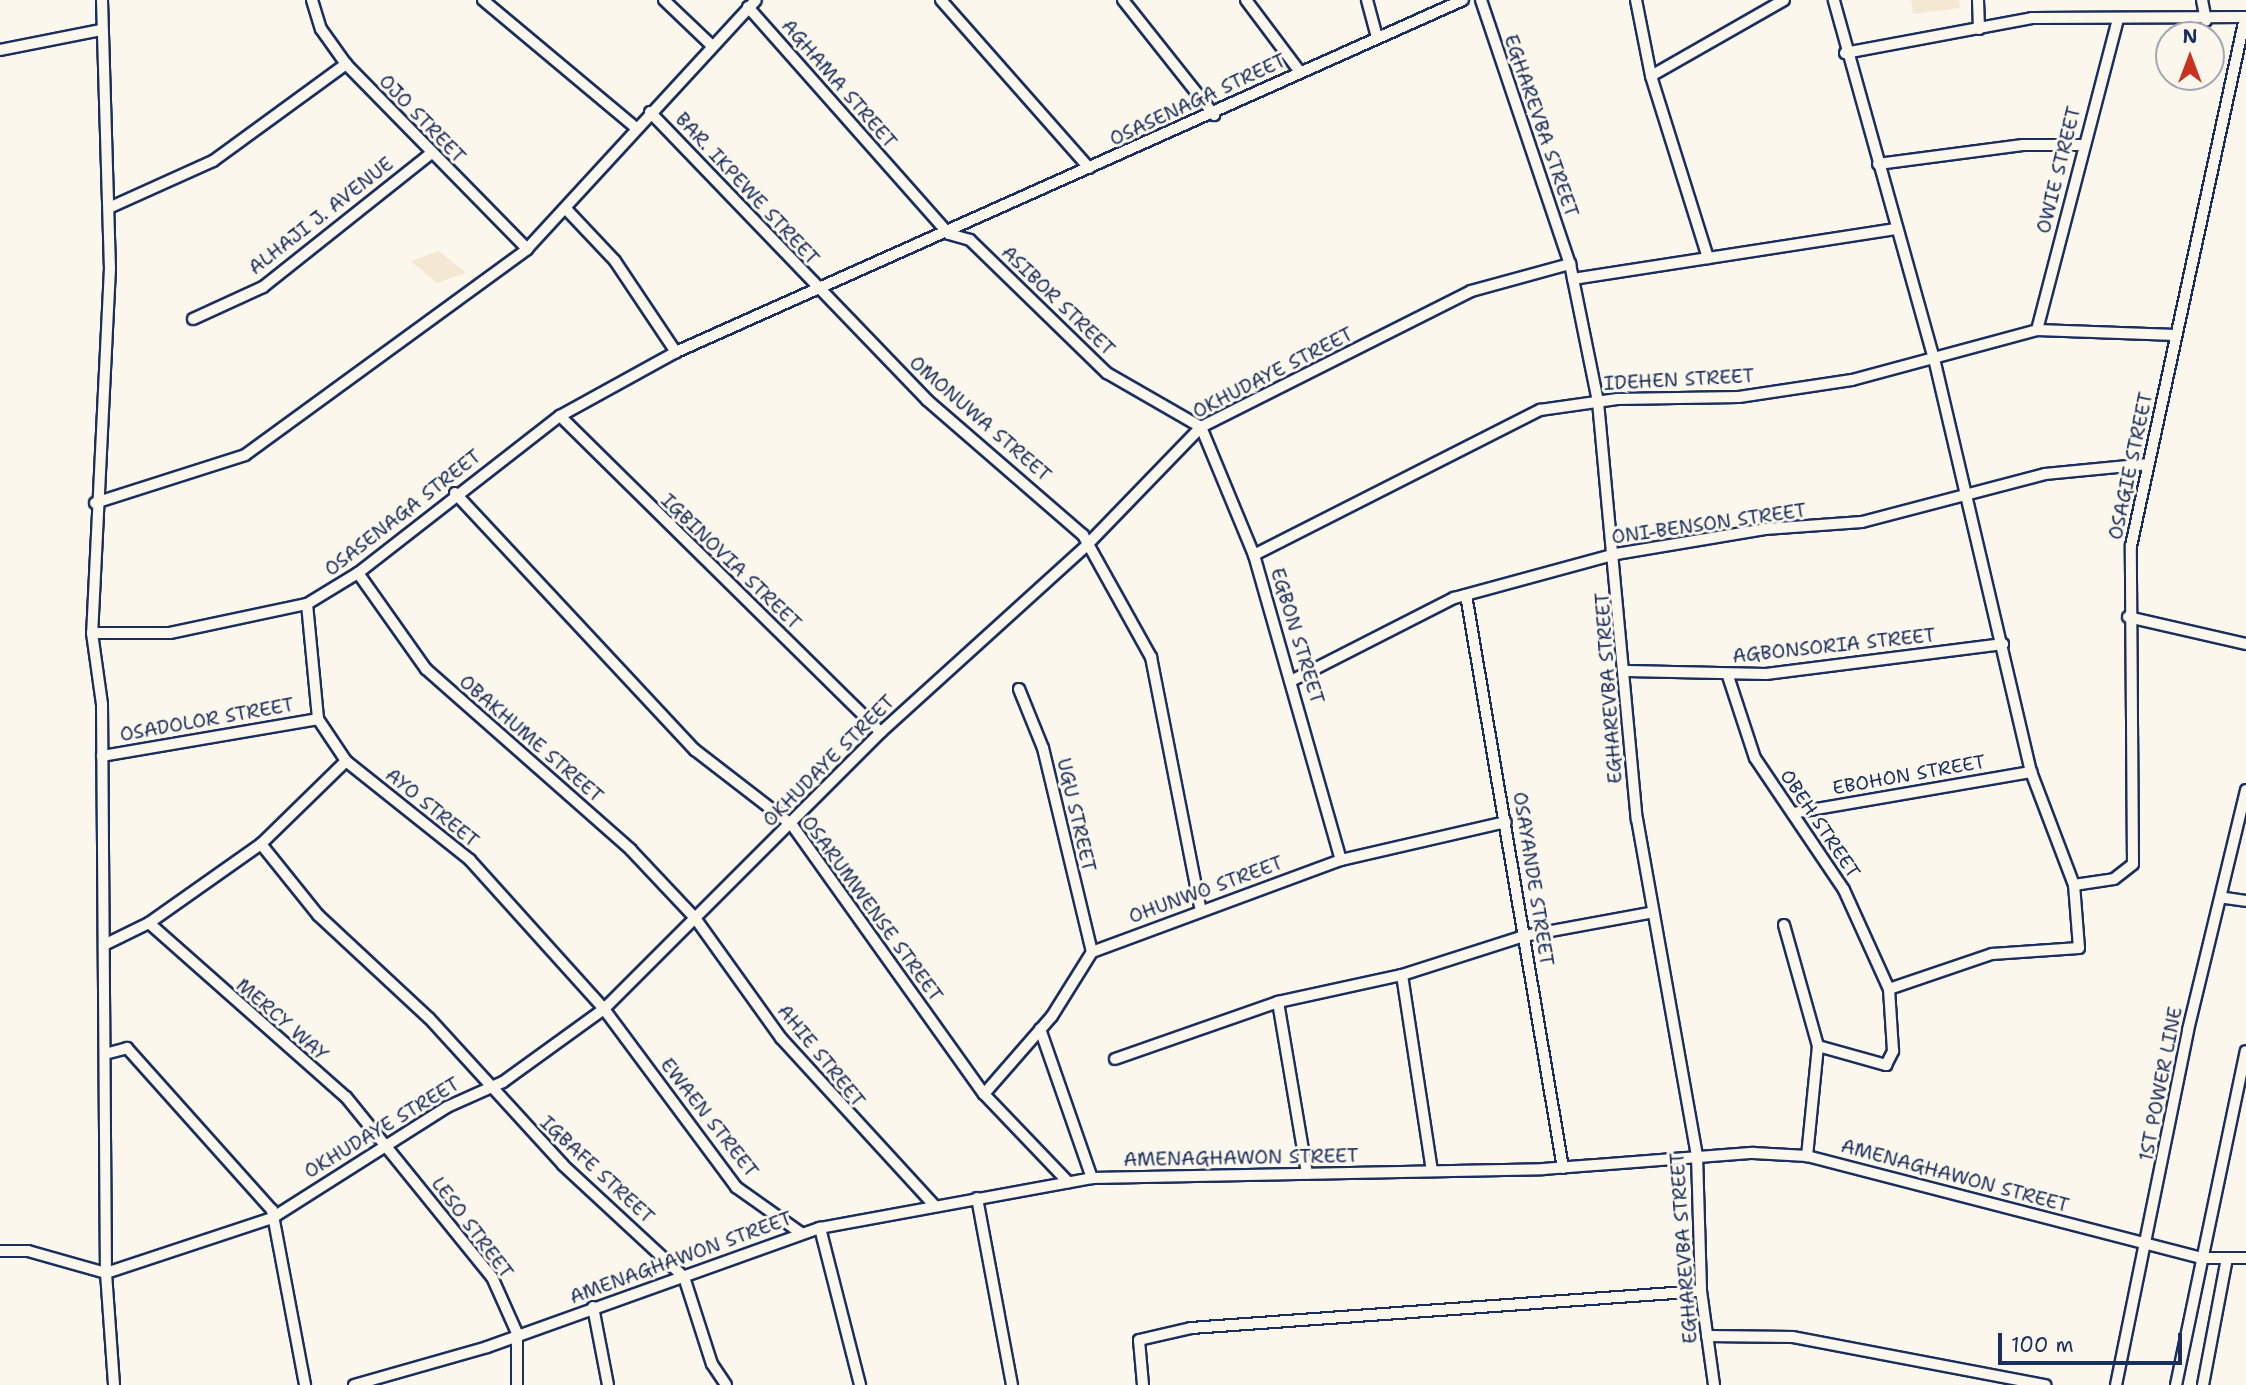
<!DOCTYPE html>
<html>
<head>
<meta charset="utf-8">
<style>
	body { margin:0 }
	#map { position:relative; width:2246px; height:1385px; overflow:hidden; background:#fbf7ec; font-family:"Shantell Sans",sans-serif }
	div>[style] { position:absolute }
	.built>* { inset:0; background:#f5e8d3 }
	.roads { filter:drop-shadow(2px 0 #1b2f5e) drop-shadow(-2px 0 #1b2f5e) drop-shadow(0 2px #1b2f5e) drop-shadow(0 -2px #1b2f5e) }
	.minor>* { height:10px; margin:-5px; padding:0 5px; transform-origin:5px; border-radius:5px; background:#fbf7ec }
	span { translate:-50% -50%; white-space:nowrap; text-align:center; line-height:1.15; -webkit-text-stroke:6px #fbf7ec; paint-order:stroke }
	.street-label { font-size:19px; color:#1b2f5e }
	.north { position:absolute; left:2155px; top:21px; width:70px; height:70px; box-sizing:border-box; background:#fbf7ec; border:2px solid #a1a7b3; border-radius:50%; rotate:0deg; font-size:19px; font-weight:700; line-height:28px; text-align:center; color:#1b2f5e }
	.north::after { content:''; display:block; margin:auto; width:24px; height:32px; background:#c8321e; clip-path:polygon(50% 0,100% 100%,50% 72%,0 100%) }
	.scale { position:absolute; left:1998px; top:1333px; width:184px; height:32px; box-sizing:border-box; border:4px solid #1b2f5e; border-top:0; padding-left:9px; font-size:21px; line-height:24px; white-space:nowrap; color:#1b2f5e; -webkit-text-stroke:5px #fbf7ec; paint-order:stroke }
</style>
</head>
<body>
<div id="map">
	<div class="built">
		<div style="clip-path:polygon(1911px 0,1959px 0,1960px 8px,1913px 14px)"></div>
		<div style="clip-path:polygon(439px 251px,466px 273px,437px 283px,411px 261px)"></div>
	</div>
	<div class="roads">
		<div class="minor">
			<div style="left:102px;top:0;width:268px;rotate:88.3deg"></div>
			<div style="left:110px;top:268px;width:365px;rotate:92.8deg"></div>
			<div style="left:92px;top:633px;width:72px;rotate:82deg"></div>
			<div style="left:102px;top:704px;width:569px;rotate:89.6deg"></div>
			<div style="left:106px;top:1273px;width:112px;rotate:85.9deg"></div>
			<div style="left:312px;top:0;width:30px;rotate:73deg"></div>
			<div style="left:321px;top:29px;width:43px;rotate:54.5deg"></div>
			<div style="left:346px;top:64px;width:259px;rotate:45.6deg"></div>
			<div style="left:483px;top:0;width:198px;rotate:39.9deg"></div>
			<div style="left:664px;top:0;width:64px;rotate:43.7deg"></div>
			<div style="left:941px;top:0;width:224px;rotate:48.6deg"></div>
			<div style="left:1123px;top:0;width:147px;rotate:51.6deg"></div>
			<div style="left:1246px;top:0;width:90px;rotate:53.1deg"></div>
			<div style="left:1367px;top:0;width:38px;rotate:75deg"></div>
			<div style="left:1481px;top:0;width:279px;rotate:71.4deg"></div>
			<div style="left:1570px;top:264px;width:141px;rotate:78.5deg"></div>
			<div style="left:1598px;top:402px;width:419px;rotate:84.7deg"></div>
			<div style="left:1637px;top:819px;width:341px;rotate:79.9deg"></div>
			<div style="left:1697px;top:1155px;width:136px;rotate:88.3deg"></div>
			<div style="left:1701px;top:1291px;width:95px;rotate:82.1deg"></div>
			<div style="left:1636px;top:0;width:77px;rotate:78.8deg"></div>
			<div style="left:1651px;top:76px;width:191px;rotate:72.6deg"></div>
			<div style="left:1978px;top:0;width:29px;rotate:88deg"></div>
			<div style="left:2202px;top:0;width:21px;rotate:79deg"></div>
			<div style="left:748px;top:7px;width:303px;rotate:48.5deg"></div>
			<div style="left:949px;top:234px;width:22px;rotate:16deg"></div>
			<div style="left:970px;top:240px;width:191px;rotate:44.2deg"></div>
			<div style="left:1107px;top:373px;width:108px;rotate:29.9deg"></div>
			<div style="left:1201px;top:427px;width:139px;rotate:67.5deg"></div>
			<div style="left:1254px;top:555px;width:317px;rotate:74.1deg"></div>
			<div style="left:0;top:50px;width:103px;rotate:-11.2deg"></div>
			<div style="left:1845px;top:53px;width:190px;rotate:-10.6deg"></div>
			<div style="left:2032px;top:18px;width:214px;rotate:-0.3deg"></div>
			<div style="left:1651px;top:76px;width:153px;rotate:-29.7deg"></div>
			<div style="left:650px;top:112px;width:400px;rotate:46.1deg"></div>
			<div style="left:927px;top:400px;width:206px;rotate:40.9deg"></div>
			<div style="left:1083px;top:535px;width:140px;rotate:60.9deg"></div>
			<div style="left:1151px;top:657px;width:255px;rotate:78.9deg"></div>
			<div style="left:1878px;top:164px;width:146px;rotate:-7.5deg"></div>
			<div style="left:2023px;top:145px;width:59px"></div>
			<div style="left:111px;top:207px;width:112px;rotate:-24.3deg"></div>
			<div style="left:213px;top:161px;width:165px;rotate:-36.1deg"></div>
			<div style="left:567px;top:210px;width:70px;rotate:46.7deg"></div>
			<div style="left:615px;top:261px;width:110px;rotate:56.2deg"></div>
			<div style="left:1573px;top:279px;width:328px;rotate:-8.8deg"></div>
			<div style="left:193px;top:319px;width:77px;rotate:-24.6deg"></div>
			<div style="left:263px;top:287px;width:213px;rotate:-38.5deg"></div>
			<div style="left:2037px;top:330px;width:321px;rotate:-75.4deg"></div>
			<div style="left:560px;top:416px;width:450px;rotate:44.6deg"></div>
			<div style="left:455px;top:493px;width:352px;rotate:47deg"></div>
			<div style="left:695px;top:750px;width:123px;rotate:37.7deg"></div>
			<div style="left:792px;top:825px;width:330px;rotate:54.5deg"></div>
			<div style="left:984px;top:1094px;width:122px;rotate:46.3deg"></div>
			<div style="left:95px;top:503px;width:157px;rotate:-17.7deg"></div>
			<div style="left:245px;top:455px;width:349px;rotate:-36.1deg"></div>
			<div style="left:527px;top:249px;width:338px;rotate:-47.4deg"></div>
			<div style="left:1254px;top:555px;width:321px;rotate:-26.9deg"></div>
			<div style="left:1540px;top:410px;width:78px;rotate:-8.1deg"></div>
			<div style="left:1617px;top:399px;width:122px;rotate:-0.9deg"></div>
			<div style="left:1739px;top:397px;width:114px;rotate:-8.6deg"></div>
			<div style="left:1852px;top:380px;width:192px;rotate:-15.1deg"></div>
			<div style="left:2037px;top:330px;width:139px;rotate:2.1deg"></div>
			<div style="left:358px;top:573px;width:118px;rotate:54.7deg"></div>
			<div style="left:426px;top:669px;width:273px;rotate:41.4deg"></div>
			<div style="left:631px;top:850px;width:93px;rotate:46.7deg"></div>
			<div style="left:695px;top:918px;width:148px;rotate:54.4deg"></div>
			<div style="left:781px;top:1038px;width:225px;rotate:47.5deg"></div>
			<div style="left:1466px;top:595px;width:581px;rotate:80.39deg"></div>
			<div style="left:307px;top:604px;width:116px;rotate:84.5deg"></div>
			<div style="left:318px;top:719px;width:50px;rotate:56.3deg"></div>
			<div style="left:346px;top:761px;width:159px;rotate:38.6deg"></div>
			<div style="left:470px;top:860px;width:200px;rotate:48deg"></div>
			<div style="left:604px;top:1009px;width:222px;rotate:53.4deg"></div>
			<div style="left:736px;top:1187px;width:80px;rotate:35.3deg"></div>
			<div style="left:2128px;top:617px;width:121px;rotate:12.9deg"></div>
			<div style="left:92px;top:633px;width:78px"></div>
			<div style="left:170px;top:633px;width:140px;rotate:-12deg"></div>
			<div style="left:307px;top:604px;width:60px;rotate:-31.3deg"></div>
			<div style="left:358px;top:573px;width:256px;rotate:-37.9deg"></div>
			<div style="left:560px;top:416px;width:132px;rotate:-28.9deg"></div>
			<div style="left:676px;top:352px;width:862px;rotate:-24.1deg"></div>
			<div style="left:1627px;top:671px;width:139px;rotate:1.2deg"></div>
			<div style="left:1766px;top:674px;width:239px;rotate:-7.2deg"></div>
			<div style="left:1728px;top:676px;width:86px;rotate:71.8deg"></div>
			<div style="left:1755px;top:758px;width:159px;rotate:56deg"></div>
			<div style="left:1844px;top:890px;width:109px;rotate:65.6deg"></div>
			<div style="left:1889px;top:989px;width:109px;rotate:-18.8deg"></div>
			<div style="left:1992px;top:954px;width:87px;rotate:-3.9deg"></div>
			<div style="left:2079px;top:948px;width:63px;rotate:-94.5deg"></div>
			<div style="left:2074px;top:885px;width:121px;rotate:-110.8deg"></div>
			<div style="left:2031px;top:772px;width:424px;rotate:-103.2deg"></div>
			<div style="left:1934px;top:359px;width:373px;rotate:-105.6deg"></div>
			<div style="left:1293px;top:680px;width:181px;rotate:-27deg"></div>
			<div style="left:1454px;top:598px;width:168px;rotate:-15.2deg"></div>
			<div style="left:1616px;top:554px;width:151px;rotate:-9.5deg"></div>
			<div style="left:1765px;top:529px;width:97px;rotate:-4.1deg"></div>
			<div style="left:1862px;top:522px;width:189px;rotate:-14.7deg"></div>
			<div style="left:2045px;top:474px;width:104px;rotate:-5.5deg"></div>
			<div style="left:1019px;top:689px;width:64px;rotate:67.9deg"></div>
			<div style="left:1043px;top:748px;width:210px;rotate:76.5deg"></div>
			<div style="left:102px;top:756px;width:219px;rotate:-9.7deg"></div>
			<div style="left:1793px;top:813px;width:242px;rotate:-9.8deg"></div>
			<div style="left:261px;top:844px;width:91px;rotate:51.2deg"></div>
			<div style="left:318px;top:915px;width:151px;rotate:42.9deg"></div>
			<div style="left:429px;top:1018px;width:199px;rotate:47.6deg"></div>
			<div style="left:563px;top:1165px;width:165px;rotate:42.8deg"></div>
			<div style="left:684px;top:1277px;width:91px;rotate:72.2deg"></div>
			<div style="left:712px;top:1364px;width:25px;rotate:56deg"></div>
			<div style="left:2074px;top:885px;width:40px;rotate:-8.5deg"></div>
			<div style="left:2114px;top:879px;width:24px;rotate:-38deg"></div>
			<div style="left:2133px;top:864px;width:318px;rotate:-90.4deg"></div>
			<div style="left:2131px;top:546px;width:540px;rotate:-77.82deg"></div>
			<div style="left:2225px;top:898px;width:21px;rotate:8deg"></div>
			<div style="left:149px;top:923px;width:263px;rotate:41.5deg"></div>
			<div style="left:346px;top:1097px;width:232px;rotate:51deg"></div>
			<div style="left:492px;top:1277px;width:64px;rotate:65.9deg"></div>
			<div style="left:1784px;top:925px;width:126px;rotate:74.3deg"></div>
			<div style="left:1818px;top:1046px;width:111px;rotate:95.7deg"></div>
			<div style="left:104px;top:945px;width:50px;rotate:-26.1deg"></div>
			<div style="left:149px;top:923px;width:137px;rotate:-35.2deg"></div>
			<div style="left:261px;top:844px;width:119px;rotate:-44.3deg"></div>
			<div style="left:1402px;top:975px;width:198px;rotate:81.3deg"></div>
			<div style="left:1278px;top:1002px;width:174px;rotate:80.4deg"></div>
			<div style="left:1040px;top:1029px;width:158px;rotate:70.8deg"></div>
			<div style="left:1818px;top:1046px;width:71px;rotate:15.6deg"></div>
			<div style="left:1886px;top:1065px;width:16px;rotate:-63deg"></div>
			<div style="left:1893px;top:1051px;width:62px;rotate:-93.7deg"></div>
			<div style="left:105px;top:1054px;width:23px;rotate:-15deg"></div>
			<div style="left:127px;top:1048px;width:217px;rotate:48.2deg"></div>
			<div style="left:272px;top:1210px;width:178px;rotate:79.3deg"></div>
			<div style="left:1115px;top:1059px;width:173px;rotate:-19.3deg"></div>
			<div style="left:1278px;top:1002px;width:127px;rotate:-12.3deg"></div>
			<div style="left:1402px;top:975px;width:128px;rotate:-17.7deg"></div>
			<div style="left:1524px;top:936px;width:127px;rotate:-10.4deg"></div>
			<div style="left:984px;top:1094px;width:103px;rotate:-48.9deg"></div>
			<div style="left:1052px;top:1016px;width:75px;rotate:-58deg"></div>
			<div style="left:1092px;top:952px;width:265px;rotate:-20.3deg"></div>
			<div style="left:1341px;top:860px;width:169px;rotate:-13deg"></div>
			<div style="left:977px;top:1198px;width:190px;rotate:79.4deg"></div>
			<div style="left:820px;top:1228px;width:162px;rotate:75.7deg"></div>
			<div style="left:0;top:1251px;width:28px"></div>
			<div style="left:28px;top:1251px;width:81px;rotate:15.8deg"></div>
			<div style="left:106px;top:1273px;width:175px;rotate:-18.3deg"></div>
			<div style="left:272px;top:1218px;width:207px;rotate:-32.4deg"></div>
			<div style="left:447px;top:1107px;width:61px;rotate:-24.1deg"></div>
			<div style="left:503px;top:1082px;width:125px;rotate:-35.9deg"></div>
			<div style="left:604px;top:1009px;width:392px;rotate:-45deg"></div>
			<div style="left:881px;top:732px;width:278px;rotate:-42.2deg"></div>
			<div style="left:1087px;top:545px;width:164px;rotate:-46deg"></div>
			<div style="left:1201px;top:427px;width:302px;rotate:-26.7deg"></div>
			<div style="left:1471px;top:291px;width:103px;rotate:-15.3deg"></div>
			<div style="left:593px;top:1307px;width:79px;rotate:79.1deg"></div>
			<div style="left:517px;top:1336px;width:49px;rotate:90deg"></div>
			<div style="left:1707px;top:1336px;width:86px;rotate:0.7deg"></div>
			<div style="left:1793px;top:1337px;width:257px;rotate:10.8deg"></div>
			<div style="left:354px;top:1385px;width:138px;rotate:-15.9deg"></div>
			<div style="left:487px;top:1347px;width:354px;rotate:-19.7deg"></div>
			<div style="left:820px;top:1228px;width:277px;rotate:-10.4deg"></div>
			<div style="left:1092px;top:1178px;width:451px;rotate:-1.1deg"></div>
			<div style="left:1543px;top:1169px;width:211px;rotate:-4.4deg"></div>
			<div style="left:1753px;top:1153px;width:54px;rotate:3.2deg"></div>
			<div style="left:1807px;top:1156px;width:408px;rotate:14.5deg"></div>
			<div style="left:2202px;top:1258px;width:44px"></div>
			<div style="left:1143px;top:1385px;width:45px;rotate:-95.1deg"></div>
			<div style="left:1139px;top:1340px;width:53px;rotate:-13deg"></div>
			<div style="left:1191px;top:1328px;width:511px;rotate:-4.15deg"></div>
			<div style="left:2116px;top:1385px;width:362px;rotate:-78.5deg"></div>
			<div style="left:2188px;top:1030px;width:247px;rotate:-76.4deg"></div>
			<div style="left:2176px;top:1385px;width:341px;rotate:-78.2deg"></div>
			<div style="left:2203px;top:1385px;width:129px;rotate:-79.3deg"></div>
		</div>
	</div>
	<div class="street-label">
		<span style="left:839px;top:84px;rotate:49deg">AGHAMA STREET</span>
		<span style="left:1198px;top:100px;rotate:-25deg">OSASENAGA STREET</span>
		<span style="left:422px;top:119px;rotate:46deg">OJO STREET</span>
		<span style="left:1541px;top:126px;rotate:71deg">EGHAREVBA STREET</span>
		<span style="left:2059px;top:170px;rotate:-76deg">OWIE STREET</span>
		<span style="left:747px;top:189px;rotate:47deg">BAR. IKPEWE STREET</span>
		<span style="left:321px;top:216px;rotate:-38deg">ALHAJI J. AVENUE</span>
		<span style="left:1058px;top:301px;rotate:44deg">ASIBOR STREET</span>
		<span style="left:1273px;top:373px;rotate:-27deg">OKHUDAYE STREET</span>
		<span style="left:1679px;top:380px;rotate:-3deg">IDEHEN STREET</span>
		<span style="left:980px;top:419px;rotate:41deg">OMONUWA STREET</span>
		<span style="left:2131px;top:466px;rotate:-78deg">OSAGIE STREET</span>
		<span style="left:403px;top:513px;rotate:-38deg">OSASENAGA STREET</span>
		<span style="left:1709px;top:524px;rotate:-8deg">ONI-BENSON STREET</span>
		<span style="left:731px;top:562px;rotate:44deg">IGBINOVIA STREET</span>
		<span style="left:1297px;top:636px;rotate:73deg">EGBON STREET</span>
		<span style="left:1834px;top:646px;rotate:-6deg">AGBONSORIA STREET</span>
		<span style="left:1609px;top:688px;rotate:-94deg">EGHAREVBA STREET</span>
		<span style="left:207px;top:720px;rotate:-10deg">OSADOLOR STREET</span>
		<span style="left:531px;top:739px;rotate:41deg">OBAKHUME STREET</span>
		<span style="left:829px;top:761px;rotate:-45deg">OKHUDAYE STREET</span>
		<span style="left:1909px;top:775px;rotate:-10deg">EBOHON STREET</span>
		<span style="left:432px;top:808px;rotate:39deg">AYO STREET</span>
		<span style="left:1076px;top:815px;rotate:77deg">UGU STREET</span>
		<span style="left:1820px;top:824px;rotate:56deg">OBEH STREET</span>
		<span style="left:1533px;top:879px;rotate:81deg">OSAYANDE STREET</span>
		<span style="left:1206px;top:890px;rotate:-20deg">OHUNWO STREET</span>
		<span style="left:872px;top:909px;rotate:54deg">OSARUMWENSE STREET</span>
		<span style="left:282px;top:1020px;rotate:41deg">MERCY WAY</span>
		<span style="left:821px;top:1056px;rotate:51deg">AHIE STREET</span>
		<span style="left:2161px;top:1084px;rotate:-79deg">1ST POWER LINE</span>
		<span style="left:709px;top:1118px;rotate:52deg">EWAEN STREET</span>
		<span style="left:382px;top:1128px;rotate:-31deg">OKHUDAYE STREET</span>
		<span style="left:1241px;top:1158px;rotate:-1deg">AMENAGHAWON STREET</span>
		<span style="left:597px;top:1170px;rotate:43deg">IGBAFE STREET</span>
		<span style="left:1955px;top:1176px;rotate:15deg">AMENAGHAWON STREET</span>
		<span style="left:472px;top:1228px;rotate:53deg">LESO STREET</span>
		<span style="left:1684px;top:1248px;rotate:-94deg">EGHAREVBA STREET</span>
		<span style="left:681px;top:1258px;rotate:-20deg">AMENAGHAWON STREET</span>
	</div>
	<div class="north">N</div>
	<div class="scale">100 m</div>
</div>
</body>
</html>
